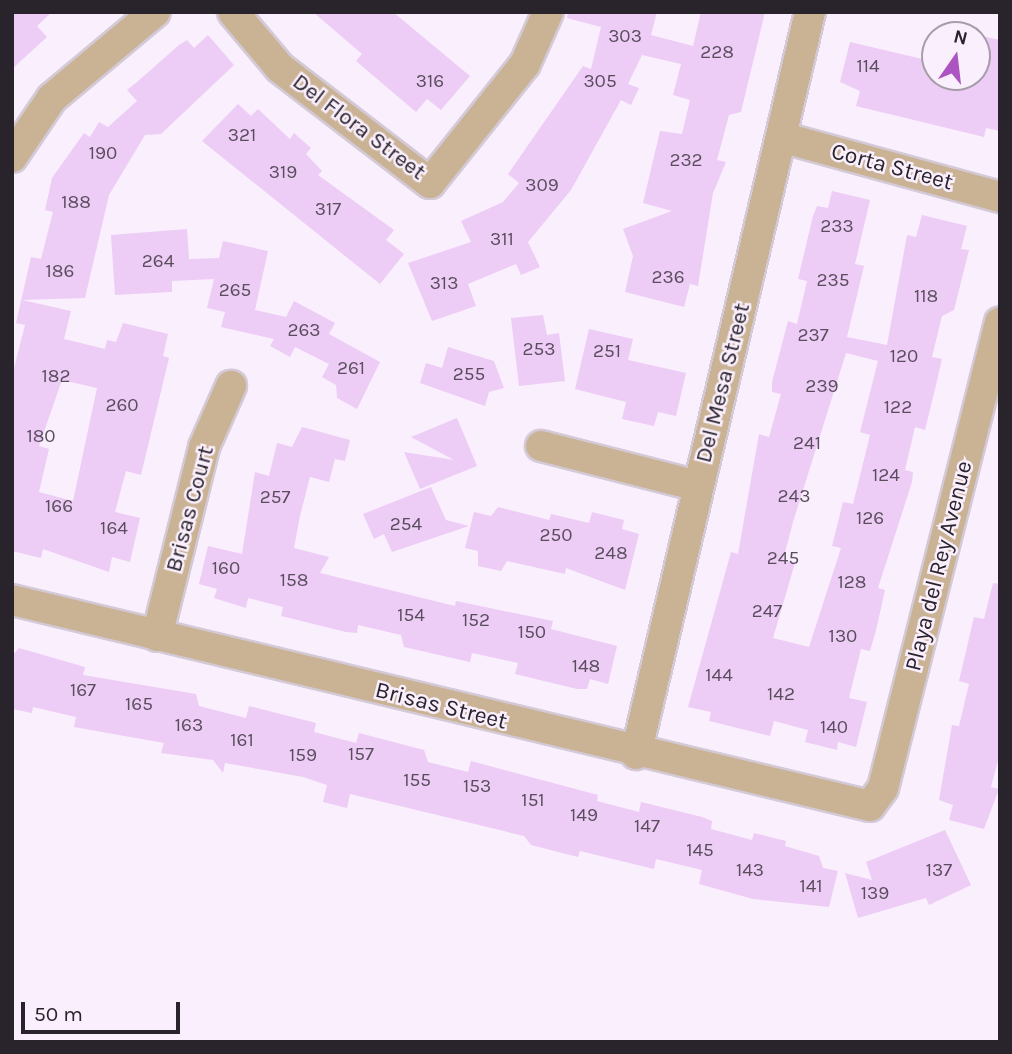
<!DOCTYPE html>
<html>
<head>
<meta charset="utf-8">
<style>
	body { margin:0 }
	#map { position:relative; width:1012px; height:1054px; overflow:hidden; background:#faeffd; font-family:Karla,sans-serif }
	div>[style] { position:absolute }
	.building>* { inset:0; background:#edccf6 }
	.roads { filter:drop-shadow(2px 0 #d4cad7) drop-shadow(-2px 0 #d4cad7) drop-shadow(0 2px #d4cad7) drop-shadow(0 -2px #d4cad7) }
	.minor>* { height:30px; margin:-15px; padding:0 15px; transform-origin:15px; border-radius:15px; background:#cab294 }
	span { translate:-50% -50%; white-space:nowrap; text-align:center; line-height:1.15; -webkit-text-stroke:5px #faeffd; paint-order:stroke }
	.number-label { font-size:19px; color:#5a4d5e }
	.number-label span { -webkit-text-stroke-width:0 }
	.street-label { font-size:23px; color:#29232b }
	.frame { position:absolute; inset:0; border:14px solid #29232b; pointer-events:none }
	.north { position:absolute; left:921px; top:21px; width:70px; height:70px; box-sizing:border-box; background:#faeffd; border:2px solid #a69da9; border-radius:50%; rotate:14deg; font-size:19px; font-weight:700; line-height:28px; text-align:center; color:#29232b }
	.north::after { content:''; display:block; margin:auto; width:24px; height:32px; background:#ac54c1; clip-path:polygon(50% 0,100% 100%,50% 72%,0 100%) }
	.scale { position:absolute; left:21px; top:1002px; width:159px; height:32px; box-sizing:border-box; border:4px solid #29232b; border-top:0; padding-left:9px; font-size:21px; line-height:24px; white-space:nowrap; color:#29232b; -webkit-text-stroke:5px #faeffd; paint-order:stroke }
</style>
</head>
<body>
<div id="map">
	<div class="building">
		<div style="clip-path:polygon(12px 12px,52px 12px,37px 26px,47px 37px,12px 69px)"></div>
		<div style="clip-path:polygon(313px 12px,393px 12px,470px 76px,441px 110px,427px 99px,416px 112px,356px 61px,362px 54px)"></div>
		<div style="clip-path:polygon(568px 12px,657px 12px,651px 35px,693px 46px,701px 12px,765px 12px,741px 112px,729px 115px,717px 160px,726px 162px,713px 193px,698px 286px,690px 284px,684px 307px,625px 292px,633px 256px,623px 229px,672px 211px,643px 203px,660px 131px,682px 134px,690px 100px,673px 95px,681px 64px,642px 55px,628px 84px,639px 88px,631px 105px,621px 100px,571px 190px,528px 242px,540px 267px,521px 275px,516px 264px,468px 284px,476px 306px,432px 321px,408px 263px,471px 242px,461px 221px,503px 202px,519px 183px,508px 174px,583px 66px,591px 69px,601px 27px,567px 18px)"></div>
		<div style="clip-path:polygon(evenodd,208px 35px,234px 65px,161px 134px,145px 135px,109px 195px,85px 298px,22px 300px,71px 311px,64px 339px,105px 349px,107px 340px,116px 342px,123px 323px,168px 334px,163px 356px,169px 358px,141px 475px,126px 471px,115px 512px,140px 518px,130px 562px,112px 557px,109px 572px,43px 549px,41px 558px,12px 551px,12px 376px,25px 325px,16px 323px,31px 257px,41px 259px,53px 212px,45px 210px,52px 178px,84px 133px,90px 137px,99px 122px,108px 127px,137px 101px,127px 90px,137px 82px,179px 45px,187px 40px,194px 48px,208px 35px,62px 380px,97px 388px,73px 501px,39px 492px,49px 449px,39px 446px,62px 380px)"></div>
		<div style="clip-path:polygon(977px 35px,1000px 40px,1000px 131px,986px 128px,984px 137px,856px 106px,860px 91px,840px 82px,850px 42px,935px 62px,935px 77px,977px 77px)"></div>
		<div style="clip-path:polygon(238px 104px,251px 116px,258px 109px,290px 139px,294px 133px,311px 148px,306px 154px,322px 171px,318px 175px,394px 230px,386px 240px,404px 254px,380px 284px,202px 141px)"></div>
		<div style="clip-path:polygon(evenodd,832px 191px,870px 200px,855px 264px,864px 266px,847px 337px,887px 345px,907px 235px,916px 237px,922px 215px,967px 226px,961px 249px,969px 250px,954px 310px,942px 316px,932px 357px,942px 359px,936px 385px,925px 430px,915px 427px,905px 470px,913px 472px,912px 482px,878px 588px,885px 590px,876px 630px,870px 651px,861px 649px,849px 698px,867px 702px,856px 747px,838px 742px,837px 750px,805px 742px,808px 730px,774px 721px,770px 736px,709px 721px,711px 712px,688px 707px,731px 552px,738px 554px,759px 434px,769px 437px,781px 394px,772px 392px,772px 382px,788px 321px,797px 324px,807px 281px,798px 279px,813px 216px,817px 206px,828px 208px,832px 191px,846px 353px,878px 361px,860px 432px,870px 435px,853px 504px,843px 502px,832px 546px,841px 548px,809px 647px,773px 638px,795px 563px,783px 560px,793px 522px,846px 353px)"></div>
		<div style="clip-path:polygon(187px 229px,189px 259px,219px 258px,223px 241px,268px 251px,255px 310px,286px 317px,294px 301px,335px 323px,329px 334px,380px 362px,357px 409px,337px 398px,336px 385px,322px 377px,329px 364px,295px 347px,290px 357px,270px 346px,274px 339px,221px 327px,225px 312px,207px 308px,214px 279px,172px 281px,172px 292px,115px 295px,111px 235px)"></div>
		<div style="clip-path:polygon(543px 315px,547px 335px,559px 333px,565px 381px,519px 386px,511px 318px)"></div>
		<div style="clip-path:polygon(589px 329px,633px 339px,628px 360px,686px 373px,676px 416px,658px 412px,654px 426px,622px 419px,626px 402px,575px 389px)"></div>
		<div style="clip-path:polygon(448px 347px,494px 361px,504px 388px,489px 392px,485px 406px,420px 383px,426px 363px,442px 368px)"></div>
		<div style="clip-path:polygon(457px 418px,477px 466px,420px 489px,404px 452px,454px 460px,411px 437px)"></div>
		<div style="clip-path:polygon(302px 427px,350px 440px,345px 461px,335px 459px,329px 482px,310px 477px,300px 516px,294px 548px,329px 557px,320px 573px,455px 606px,456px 601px,553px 621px,551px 629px,617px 646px,608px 684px,590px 679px,587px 689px,577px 689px,515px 674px,518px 663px,472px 653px,470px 662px,404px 647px,401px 635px,358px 625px,357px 633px,346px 632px,281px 616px,283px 607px,248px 598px,246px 608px,214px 598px,217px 589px,199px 584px,208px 546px,242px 554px,255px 472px,269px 476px,277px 443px,292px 447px)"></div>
		<div style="clip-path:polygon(431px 487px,446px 520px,469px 526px,392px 552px,384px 534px,374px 539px,363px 514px)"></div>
		<div style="clip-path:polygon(498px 507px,549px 520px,551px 514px,589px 523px,592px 512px,624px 520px,622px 529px,639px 534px,625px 590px,566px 568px,565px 574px,507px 561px,501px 571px,478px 566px,478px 551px,465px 548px,474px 512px,491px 516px)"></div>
		<div style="clip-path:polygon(993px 583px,1000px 584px,1000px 753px,991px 787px,999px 789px,984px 829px,949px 820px,953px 805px,939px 800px,952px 725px,959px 726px,969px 684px,959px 681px,974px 617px,984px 619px)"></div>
		<div style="clip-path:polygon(19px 648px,85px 667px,83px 675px,196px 694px,199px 706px,246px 718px,249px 706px,316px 723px,314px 732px,356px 743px,359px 733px,424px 750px,428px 762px,468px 772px,471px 761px,598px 795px,597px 801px,639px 812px,641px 802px,702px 817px,712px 821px,711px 829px,752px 840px,754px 833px,786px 841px,785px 846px,819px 856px,823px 868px,838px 871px,829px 907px,753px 899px,699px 884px,702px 870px,656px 859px,654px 869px,580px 851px,578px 857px,531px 845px,524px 836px,350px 794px,347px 808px,323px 802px,327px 785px,303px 777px,225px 763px,223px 773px,213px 760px,161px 753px,164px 743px,74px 727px,76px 717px,33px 707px,32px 713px,12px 709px,12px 656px)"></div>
		<div style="clip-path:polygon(945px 830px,971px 885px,929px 905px,926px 898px,858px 918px,845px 873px,872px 880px,866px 862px)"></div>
	</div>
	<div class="roads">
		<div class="minor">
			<div style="left:233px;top:12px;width:73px;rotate:50deg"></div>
			<div style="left:280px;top:68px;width:189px;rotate:37.5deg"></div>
			<div style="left:430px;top:183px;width:152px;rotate:-51.4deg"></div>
			<div style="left:525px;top:64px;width:57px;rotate:-66.1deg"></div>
			<div style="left:784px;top:138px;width:224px;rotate:15.3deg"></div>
			<div style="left:12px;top:157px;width:71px;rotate:-55.9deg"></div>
			<div style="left:52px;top:98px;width:134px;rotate:-39.9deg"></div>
			<div style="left:541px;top:446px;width:162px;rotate:14.3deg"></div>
			<div style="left:12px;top:600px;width:882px;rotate:13.5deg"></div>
			<div style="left:870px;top:806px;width:22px;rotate:-54deg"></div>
			<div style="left:883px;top:788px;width:480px;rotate:-75.9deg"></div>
			<div style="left:157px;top:636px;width:195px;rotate:-76deg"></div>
			<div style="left:204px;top:447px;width:67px;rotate:-66.1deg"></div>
			<div style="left:636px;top:754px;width:762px;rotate:-76.8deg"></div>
		</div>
	</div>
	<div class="number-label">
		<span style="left:625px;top:37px">303</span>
		<span style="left:717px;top:53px">228</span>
		<span style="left:868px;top:67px">114</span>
		<span style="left:430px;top:82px">316</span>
		<span style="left:600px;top:82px">305</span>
		<span style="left:242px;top:136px">321</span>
		<span style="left:103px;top:154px">190</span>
		<span style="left:686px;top:161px">232</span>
		<span style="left:283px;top:173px">319</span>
		<span style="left:542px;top:186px">309</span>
		<span style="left:76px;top:203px">188</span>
		<span style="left:328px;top:210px">317</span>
		<span style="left:837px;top:227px">233</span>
		<span style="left:502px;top:240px">311</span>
		<span style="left:158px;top:262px">264</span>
		<span style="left:60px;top:272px">186</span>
		<span style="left:668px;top:278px">236</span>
		<span style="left:833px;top:281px">235</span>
		<span style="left:444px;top:284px">313</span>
		<span style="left:235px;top:291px">265</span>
		<span style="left:926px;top:297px">118</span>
		<span style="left:304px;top:331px">263</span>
		<span style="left:813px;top:336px">237</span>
		<span style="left:539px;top:350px">253</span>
		<span style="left:607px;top:352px">251</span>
		<span style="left:904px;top:357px">120</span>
		<span style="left:351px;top:369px">261</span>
		<span style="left:469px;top:375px">255</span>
		<span style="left:56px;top:377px">182</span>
		<span style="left:822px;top:387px">239</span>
		<span style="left:122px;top:406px">260</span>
		<span style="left:898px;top:408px">122</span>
		<span style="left:41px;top:437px">180</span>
		<span style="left:807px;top:444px">241</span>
		<span style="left:886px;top:476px">124</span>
		<span style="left:794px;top:497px">243</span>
		<span style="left:275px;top:498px">257</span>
		<span style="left:59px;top:507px">166</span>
		<span style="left:870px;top:519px">126</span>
		<span style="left:406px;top:525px">254</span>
		<span style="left:114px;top:529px">164</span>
		<span style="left:556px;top:536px">250</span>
		<span style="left:611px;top:554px">248</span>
		<span style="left:783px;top:559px">245</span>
		<span style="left:226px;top:569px">160</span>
		<span style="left:294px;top:581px">158</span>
		<span style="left:852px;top:583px">128</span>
		<span style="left:767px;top:612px">247</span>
		<span style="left:411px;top:616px">154</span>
		<span style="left:476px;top:621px">152</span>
		<span style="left:532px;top:633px">150</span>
		<span style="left:843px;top:637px">130</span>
		<span style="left:586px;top:667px">148</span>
		<span style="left:719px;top:676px">144</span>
		<span style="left:83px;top:691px">167</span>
		<span style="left:781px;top:695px">142</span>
		<span style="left:139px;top:705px">165</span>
		<span style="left:189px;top:726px">163</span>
		<span style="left:834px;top:728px">140</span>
		<span style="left:242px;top:741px">161</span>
		<span style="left:361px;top:755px">157</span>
		<span style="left:303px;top:756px">159</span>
		<span style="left:417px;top:781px">155</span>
		<span style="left:477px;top:787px">153</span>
		<span style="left:533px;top:801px">151</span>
		<span style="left:584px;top:816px">149</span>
		<span style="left:647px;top:827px">147</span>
		<span style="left:700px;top:851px">145</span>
		<span style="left:750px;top:871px">143</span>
		<span style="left:939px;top:871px">137</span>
		<span style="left:811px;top:887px">141</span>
		<span style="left:875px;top:894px">139</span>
	</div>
	<div class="street-label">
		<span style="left:359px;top:127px;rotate:37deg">Del Flora Street</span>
		<span style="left:892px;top:167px;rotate:15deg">Corta Street</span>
		<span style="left:723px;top:383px;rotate:-76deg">Del Mesa Street</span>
		<span style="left:190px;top:509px;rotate:-75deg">Brisas Court</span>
		<span style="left:939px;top:566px;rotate:-76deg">Playa del Rey Avenue</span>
		<span style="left:441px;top:706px;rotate:14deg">Brisas Street</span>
	</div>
	<div class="frame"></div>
	<div class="north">N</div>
	<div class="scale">50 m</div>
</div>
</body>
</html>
